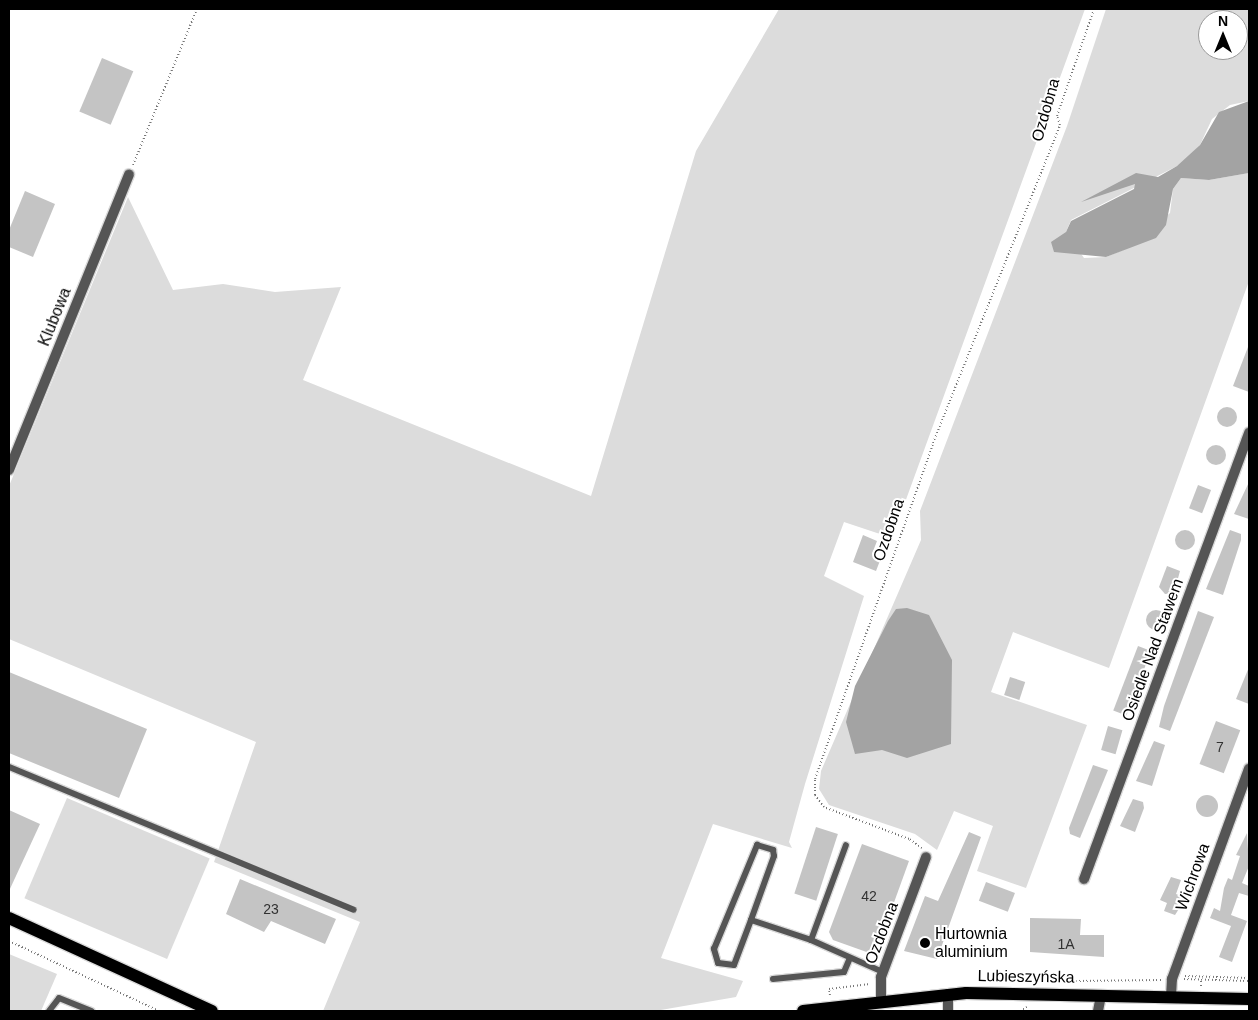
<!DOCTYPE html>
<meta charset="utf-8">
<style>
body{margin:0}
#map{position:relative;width:1258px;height:1020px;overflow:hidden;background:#fff;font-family:Helvetica,sans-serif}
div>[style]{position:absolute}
.green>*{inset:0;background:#dcdcdc;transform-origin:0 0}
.water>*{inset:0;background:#a3a3a3}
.building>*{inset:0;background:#c4c4c4;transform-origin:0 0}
.round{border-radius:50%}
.path>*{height:2px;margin-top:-1px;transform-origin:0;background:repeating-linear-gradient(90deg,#777 0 1px,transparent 0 3.5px)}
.roads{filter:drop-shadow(1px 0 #dbdbdb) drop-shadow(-1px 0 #dbdbdb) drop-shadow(0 1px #dbdbdb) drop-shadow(0 -1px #dbdbdb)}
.lane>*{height:6px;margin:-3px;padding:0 3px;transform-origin:3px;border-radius:3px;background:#555}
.street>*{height:10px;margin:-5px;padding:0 5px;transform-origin:5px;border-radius:5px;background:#555}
.primary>*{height:12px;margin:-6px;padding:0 6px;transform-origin:6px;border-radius:6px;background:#000}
.dots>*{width:14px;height:14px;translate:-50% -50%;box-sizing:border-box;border:2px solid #fff;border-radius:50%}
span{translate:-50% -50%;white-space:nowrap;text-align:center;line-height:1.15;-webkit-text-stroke:4px #fff;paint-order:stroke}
.number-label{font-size:14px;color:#313131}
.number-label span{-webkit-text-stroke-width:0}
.street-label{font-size:16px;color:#000}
.poi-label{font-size:16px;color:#000}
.left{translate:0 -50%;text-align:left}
.frame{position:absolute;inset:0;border:10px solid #000;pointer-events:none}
.north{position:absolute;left:1198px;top:10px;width:50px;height:50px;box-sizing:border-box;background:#fff;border:1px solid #999;border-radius:50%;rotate:0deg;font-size:14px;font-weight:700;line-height:20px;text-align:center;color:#000}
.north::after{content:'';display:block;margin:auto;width:18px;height:22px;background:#000;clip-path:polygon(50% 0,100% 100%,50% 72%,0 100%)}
</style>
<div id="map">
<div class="green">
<i style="clip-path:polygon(779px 9px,1085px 9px,892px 538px,844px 522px,824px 576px,864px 596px,805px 784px,789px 842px,792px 848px,713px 824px,661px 958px,743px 981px,736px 997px,655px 1011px,323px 1011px,360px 922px,214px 862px,256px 742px,9px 639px,9px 486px,128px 197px,173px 290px,223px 284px,275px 292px,341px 287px,303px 380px,591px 496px,696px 151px)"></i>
<i style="clip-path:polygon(evenodd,1106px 9px,1249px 9px,1249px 101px,1230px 105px,1212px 119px,1200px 145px,1183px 163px,1071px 220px,1066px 232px,1084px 258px,1106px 257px,1128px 248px,1170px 213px,1173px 189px,1181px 178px,1209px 180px,1249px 173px,1249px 281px,1109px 668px,1013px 632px,991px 692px,1087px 725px,1026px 888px,977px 871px,993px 826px,954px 811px,937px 850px,915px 834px,829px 805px,819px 789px,821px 771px,921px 540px,920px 511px,1067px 126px,1106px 9px,1208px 20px,1238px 20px,1238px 50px,1208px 50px,1208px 20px)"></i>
<i style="left:67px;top:798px;width:155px;height:109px;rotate:23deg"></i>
<i style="clip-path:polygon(9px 954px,57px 974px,41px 1011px,9px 1011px)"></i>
</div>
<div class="water">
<i style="clip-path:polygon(1249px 101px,1249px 173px,1209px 180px,1181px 178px,1173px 189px,1166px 225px,1156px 238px,1106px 257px,1054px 252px,1051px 242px,1066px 232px,1071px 221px,1134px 189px,1135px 184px,1081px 202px,1136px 173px,1158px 177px,1177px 166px,1200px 145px,1219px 112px)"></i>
<i style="clip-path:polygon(907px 608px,929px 615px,952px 660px,951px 744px,907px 758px,882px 750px,855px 754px,846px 722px,855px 686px,888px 621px,896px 609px)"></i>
</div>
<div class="building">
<i style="left:102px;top:58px;width:34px;height:58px;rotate:23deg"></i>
<i style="clip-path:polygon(25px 191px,55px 204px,33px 257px,9px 247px,9px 230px)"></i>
<i style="clip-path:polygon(1248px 347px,1249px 347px,1249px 392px,1233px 386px)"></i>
<i class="round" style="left:1217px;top:407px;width:20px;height:20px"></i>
<i class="round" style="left:1206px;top:445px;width:20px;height:20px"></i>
<i style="clip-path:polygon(1249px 482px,1249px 519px,1234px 514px)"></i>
<i style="left:1198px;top:485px;width:14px;height:25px;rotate:21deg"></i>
<i class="round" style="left:1175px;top:530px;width:20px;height:20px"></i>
<i style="clip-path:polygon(1230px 530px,1241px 534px,1241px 540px,1223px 595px,1206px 589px)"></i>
<i style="clip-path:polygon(863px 535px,877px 541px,872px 554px,881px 558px,876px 571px,853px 562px)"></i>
<i style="clip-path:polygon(1167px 566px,1180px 571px,1174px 593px,1165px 594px,1159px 587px)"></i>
<i class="round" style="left:1146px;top:610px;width:20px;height:20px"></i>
<i style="clip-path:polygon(1198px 611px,1214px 617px,1170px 731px,1159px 727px,1164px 706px)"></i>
<i style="left:1138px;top:646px;width:14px;height:69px;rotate:21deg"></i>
<i style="clip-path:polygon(1249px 667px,1249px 704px,1236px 699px)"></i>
<i style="clip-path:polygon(9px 672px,147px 729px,119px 798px,9px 753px)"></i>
<i style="left:1010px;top:677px;width:16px;height:19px;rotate:18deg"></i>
<i style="left:1216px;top:721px;width:26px;height:46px;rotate:21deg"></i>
<i style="left:1108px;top:726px;width:15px;height:25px;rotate:16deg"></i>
<i style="clip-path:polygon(1154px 741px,1165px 745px,1152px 786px,1136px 781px)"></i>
<i style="clip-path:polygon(1093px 765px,1108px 770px,1080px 838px,1070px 834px,1069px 828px)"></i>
<i class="round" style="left:1196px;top:795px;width:22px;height:22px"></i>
<i style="clip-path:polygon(1133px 799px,1143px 802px,1144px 808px,1135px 832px,1120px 826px)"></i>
<i style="clip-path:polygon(9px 810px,40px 824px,9px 891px)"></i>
<i style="left:816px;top:827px;width:23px;height:70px;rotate:18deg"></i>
<i style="clip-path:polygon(969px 832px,981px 837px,937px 959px,904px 951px,925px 896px,938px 901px)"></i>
<i style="clip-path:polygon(1247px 833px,1249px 866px,1242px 883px,1249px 886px,1249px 896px,1239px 893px,1231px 915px,1247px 921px,1232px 962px,1219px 957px,1231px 926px,1210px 918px,1214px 908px,1220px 911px,1224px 888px,1228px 878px,1232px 880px,1240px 856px,1236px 855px)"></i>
<i style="clip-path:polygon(862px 844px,909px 861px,875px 955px,833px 940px,829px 932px)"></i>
<i style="clip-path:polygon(1171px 877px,1181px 880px,1176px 894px,1186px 898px,1175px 915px,1164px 911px,1167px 903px,1160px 900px)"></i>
<i style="clip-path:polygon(240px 879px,336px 919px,325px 944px,271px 921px,264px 932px,226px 914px)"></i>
<i style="left:986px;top:882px;width:31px;height:20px;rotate:21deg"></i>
<i style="clip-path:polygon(1030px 918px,1081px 919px,1080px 935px,1104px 935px,1104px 957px,1030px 952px)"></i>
</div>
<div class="path">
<i style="left:133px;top:165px;width:169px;rotate:-67.7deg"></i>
<i style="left:922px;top:848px;width:16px;rotate:-145deg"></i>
<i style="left:909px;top:839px;width:91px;rotate:-159.4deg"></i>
<i style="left:824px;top:807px;width:15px;rotate:-127deg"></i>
<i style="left:815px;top:795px;width:16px;rotate:-90deg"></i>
<i style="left:815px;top:779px;width:356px;rotate:-70.6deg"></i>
<i style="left:933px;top:443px;width:342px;rotate:-68.2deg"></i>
<i style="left:1060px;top:125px;width:9px;rotate:-108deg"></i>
<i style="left:1057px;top:116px;width:113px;rotate:-70.9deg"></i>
<i style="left:9px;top:941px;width:166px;rotate:25deg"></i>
<i style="left:1185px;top:976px;width:64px;rotate:1.8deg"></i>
<i style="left:1184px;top:979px;width:65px;rotate:1.8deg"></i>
<i style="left:1076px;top:981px;width:85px;rotate:-0.7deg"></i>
<i style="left:1201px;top:986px;width:7px;rotate:-90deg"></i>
<i style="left:830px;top:995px;width:6px;rotate:-99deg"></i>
<i style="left:829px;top:989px;width:41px;rotate:-7deg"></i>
<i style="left:1020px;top:1011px;width:8px;rotate:-30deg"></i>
</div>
<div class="roads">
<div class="lane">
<i style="left:9px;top:767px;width:373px;rotate:22.5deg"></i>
<i style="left:751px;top:920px;width:48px;rotate:110.7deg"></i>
<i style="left:734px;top:965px;width:16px;rotate:-173deg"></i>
<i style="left:718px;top:963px;width:15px;rotate:-106deg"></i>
<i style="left:714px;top:949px;width:113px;rotate:-67.5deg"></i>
<i style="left:757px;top:845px;width:17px;rotate:17deg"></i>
<i style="left:773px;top:850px;width:6px;rotate:81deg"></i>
<i style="left:774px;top:856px;width:68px;rotate:109.8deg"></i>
<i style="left:751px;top:920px;width:63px;rotate:18.4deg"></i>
<i style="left:811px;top:940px;width:79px;rotate:24deg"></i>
<i style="left:811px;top:940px;width:101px;rotate:-69.8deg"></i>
<i style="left:773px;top:979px;width:71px;rotate:-5.6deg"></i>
<i style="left:844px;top:972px;width:13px;rotate:-67deg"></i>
<i style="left:49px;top:1011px;width:16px;rotate:-52deg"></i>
<i style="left:59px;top:998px;width:35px;rotate:22deg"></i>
</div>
<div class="street">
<i style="left:9px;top:470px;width:319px;rotate:-67.9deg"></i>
<i style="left:1084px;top:879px;width:476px;rotate:-69.7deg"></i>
<i style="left:948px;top:994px;width:17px;rotate:90deg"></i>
<i style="left:1171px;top:997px;width:18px;rotate:-87deg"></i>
<i style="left:1172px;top:979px;width:224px;rotate:-69.9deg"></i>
<i style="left:881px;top:1001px;width:24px;rotate:-90deg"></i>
<i style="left:881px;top:977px;width:128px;rotate:-69.4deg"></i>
<i style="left:1098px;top:1011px;width:16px;rotate:-79deg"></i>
</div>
<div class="primary">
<i style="left:9px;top:918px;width:223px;rotate:24.6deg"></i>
<i style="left:803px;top:1011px;width:164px;rotate:-6.3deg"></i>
<i style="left:966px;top:993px;width:283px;rotate:1.2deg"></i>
</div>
</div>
<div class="dots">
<i style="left:925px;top:943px;background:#000"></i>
</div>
<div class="number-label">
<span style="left:1220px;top:747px">7</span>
<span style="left:869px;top:896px">42</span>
<span style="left:271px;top:909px">23</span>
<span style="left:1066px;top:944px">1A</span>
</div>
<div class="street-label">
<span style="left:1046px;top:110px;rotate:-74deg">Ozdobna</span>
<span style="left:55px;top:317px;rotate:-68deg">Klubowa</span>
<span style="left:889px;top:530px;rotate:-71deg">Ozdobna</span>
<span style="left:1153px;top:650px;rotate:-70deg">Osiedle Nad Stawem</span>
<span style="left:1193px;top:877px;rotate:-70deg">Wichrowa</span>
<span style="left:882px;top:933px;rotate:-69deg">Ozdobna</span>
<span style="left:1026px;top:977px;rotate:1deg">Lubieszyńska</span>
</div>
<div class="poi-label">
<span class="left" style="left:935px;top:943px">Hurtownia<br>aluminium</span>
</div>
<div class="frame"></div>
<div class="north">N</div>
</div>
